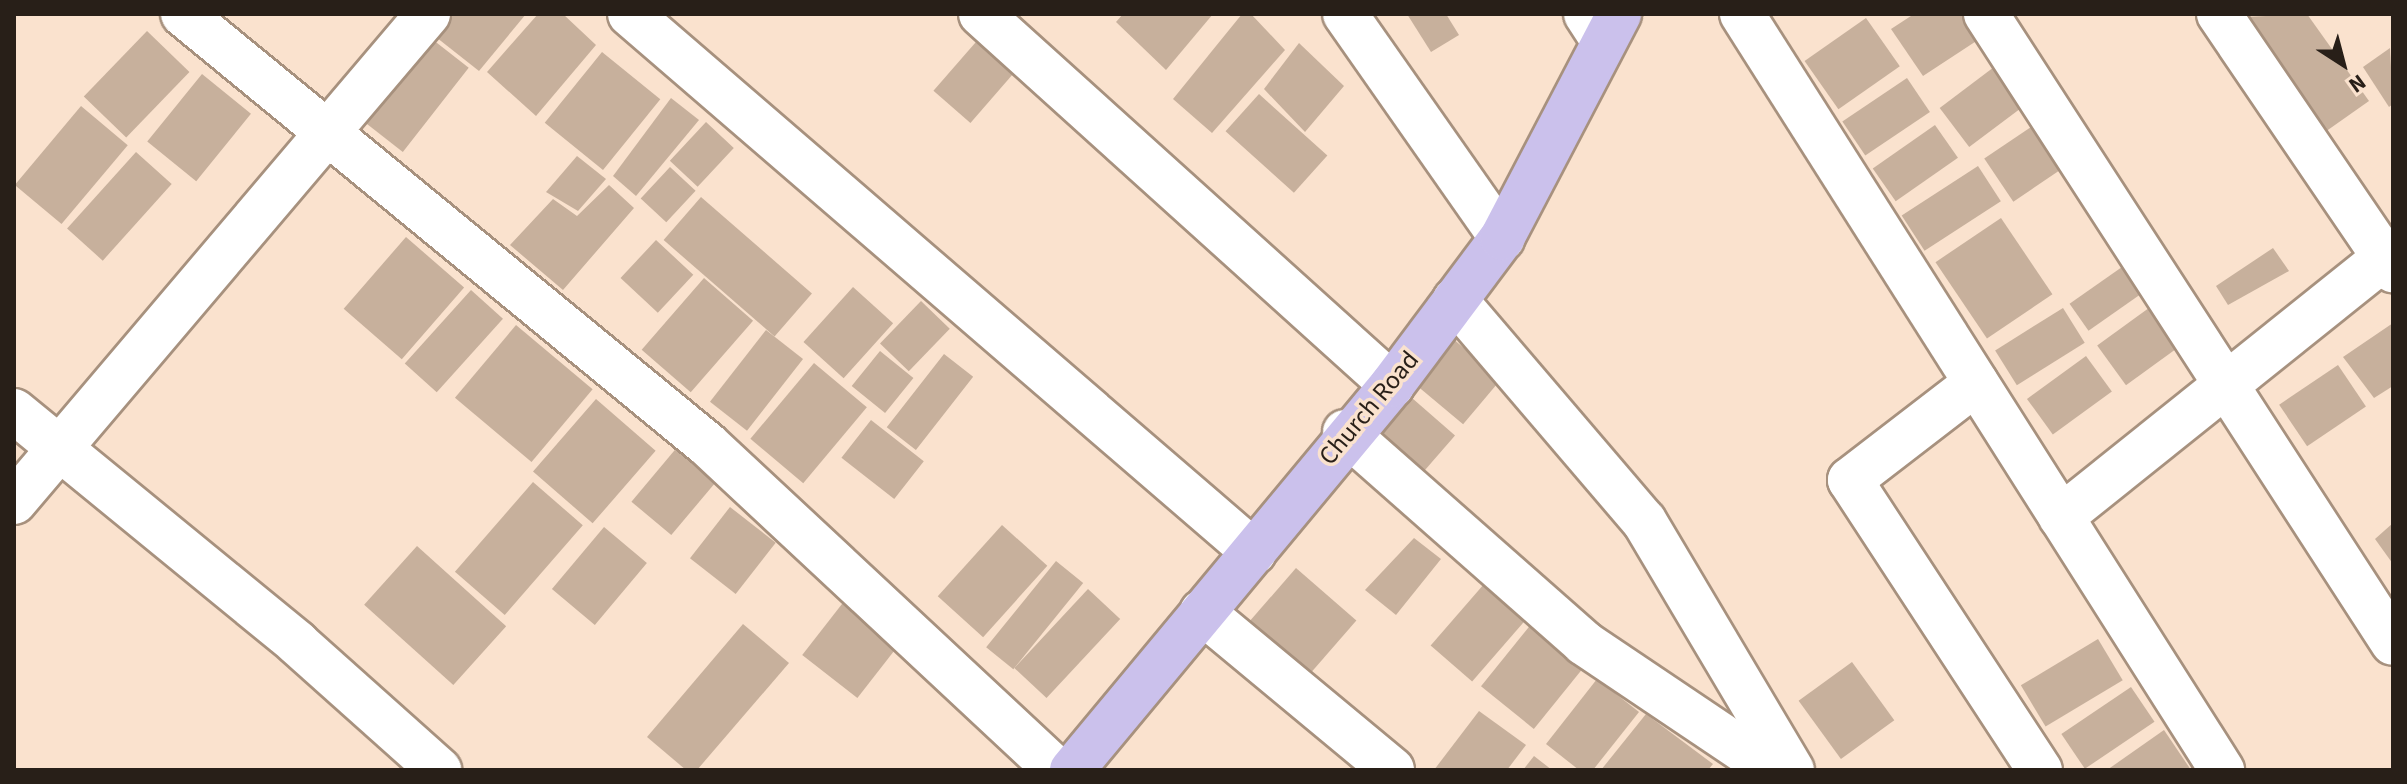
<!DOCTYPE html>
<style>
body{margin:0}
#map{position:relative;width:2407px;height:784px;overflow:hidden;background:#fae2ce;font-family:"Source Sans 3",sans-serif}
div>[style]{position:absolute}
.building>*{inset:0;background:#c7b09c;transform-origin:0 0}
.roads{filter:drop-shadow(2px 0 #a7917e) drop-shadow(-2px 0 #a7917e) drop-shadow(0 2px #a7917e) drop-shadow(0 -2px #a7917e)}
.minor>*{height:44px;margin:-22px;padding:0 22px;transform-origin:22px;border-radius:22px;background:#fff}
.major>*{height:44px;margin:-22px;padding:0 22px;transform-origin:22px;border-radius:22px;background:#cbc1ec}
span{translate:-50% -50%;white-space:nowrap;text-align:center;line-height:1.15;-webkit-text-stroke:7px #fae2ce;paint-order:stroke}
.street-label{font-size:26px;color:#281f18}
.frame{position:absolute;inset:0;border:16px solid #281f18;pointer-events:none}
.north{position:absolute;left:2303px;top:24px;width:80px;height:80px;-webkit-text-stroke:6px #fae2ce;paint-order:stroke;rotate:144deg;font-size:22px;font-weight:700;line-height:32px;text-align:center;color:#281f18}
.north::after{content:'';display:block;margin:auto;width:28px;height:36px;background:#281f18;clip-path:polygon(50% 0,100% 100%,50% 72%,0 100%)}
</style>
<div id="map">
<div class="building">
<i style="clip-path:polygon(440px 14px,526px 14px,479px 71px,427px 30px)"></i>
<i style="clip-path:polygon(538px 14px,563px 14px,596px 45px,536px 116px,487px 72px)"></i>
<i style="clip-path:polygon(1123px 14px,1213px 14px,1166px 70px,1116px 22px)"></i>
<i style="clip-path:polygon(1242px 14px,1251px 14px,1285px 50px,1212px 133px,1173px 99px)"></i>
<i style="clip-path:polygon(1407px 14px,1446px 14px,1459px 35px,1431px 52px)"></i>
<i style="clip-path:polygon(1914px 14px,1969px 14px,1984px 36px,1923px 76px,1891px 29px)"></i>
<i style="clip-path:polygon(2307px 14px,2369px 101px,2325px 132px,2244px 17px)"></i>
<i style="left:1866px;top:18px;width:59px;height:75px;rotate:55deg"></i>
<i style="left:147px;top:31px;width:59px;height:91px;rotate:44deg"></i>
<i style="left:423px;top:32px;width:58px;height:107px;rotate:38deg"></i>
<i style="left:982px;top:35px;width:49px;height:74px;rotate:41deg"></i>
<i style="clip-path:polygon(1299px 43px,1344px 86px,1305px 132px,1264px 89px)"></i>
<i style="clip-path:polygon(2390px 48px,2393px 104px,2389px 107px,2363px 67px)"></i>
<i style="left:602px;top:52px;width:75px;height:91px;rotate:39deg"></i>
<i style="left:1998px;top:64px;width:49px;height:73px;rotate:53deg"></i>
<i style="left:202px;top:74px;width:63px;height:87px;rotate:39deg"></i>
<i style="left:1907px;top:78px;width:41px;height:78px;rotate:56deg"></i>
<i style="left:1259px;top:94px;width:92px;height:50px;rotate:42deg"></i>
<i style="clip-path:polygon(671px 98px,699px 120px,636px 196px,613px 176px)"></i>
<i style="left:81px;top:106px;width:61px;height:103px;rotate:40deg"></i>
<i style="left:706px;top:122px;width:38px;height:53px;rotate:43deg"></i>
<i style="left:1935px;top:125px;width:40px;height:76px;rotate:55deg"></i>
<i style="left:2034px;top:125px;width:52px;height:60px;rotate:56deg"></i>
<i style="left:136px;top:152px;width:48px;height:103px;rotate:42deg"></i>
<i style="clip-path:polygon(577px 156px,606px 179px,578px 211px,546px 192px)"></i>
<i style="left:1978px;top:166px;width:42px;height:91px;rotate:57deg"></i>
<i style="left:670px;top:167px;width:35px;height:43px;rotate:43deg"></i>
<i style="clip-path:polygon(609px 185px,634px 208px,563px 290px,510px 245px,553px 199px,577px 216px)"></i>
<i style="left:701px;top:197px;width:147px;height:57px;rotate:41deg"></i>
<i style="left:2001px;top:218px;width:92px;height:79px;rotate:56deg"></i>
<i style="left:406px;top:237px;width:77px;height:95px;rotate:41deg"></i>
<i style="left:656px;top:240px;width:51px;height:52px;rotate:43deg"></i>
<i style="clip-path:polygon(2273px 248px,2289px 271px,2228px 305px,2216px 286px)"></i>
<i style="left:2122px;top:267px;width:33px;height:64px;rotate:55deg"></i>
<i style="left:704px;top:278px;width:65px;height:95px;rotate:41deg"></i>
<i style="left:853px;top:287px;width:54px;height:74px;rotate:42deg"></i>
<i style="left:471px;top:290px;width:43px;height:99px;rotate:42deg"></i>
<i style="left:921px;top:301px;width:40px;height:59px;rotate:44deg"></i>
<i style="left:2153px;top:305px;width:49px;height:69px;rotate:54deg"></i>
<i style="left:2063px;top:308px;width:41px;height:80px;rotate:58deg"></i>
<i style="clip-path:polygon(2393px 323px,2393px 386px,2374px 398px,2343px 357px)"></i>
<i style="left:516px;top:325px;width:100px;height:95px;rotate:40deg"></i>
<i style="left:766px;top:330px;width:47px;height:91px;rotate:38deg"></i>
<i style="left:1452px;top:338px;width:64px;height:59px;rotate:40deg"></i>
<i style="left:880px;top:351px;width:43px;height:45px;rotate:39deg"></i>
<i style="left:944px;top:354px;width:37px;height:93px;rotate:38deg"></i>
<i style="left:2086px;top:356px;width:44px;height:73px;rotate:54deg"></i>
<i style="left:814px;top:363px;width:69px;height:99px;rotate:40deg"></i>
<i style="left:2338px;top:365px;width:50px;height:71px;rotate:56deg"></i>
<i style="left:1412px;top:398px;width:57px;height:55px;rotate:41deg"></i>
<i style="left:596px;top:399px;width:79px;height:96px;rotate:41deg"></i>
<i style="left:871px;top:420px;width:67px;height:48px;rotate:38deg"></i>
<i style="left:679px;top:445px;width:52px;height:74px;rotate:40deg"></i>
<i style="left:533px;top:482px;width:66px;height:119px;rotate:41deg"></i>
<i style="left:730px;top:507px;width:58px;height:65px;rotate:38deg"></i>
<i style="clip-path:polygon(2393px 523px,2393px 564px,2375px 539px)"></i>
<i style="left:1002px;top:525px;width:61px;height:96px;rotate:42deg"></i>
<i style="left:604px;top:527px;width:56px;height:81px;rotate:40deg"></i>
<i style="clip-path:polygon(1414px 538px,1441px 559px,1396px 615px,1365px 590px)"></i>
<i style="left:417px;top:546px;width:120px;height:79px;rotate:42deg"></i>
<i style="left:1056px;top:561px;width:35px;height:111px;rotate:39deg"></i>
<i style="left:1296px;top:568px;width:80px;height:73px;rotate:41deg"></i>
<i style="left:1491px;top:576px;width:55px;height:92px;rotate:41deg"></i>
<i style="left:1088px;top:589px;width:44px;height:108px;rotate:43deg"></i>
<i style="left:849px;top:595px;width:70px;height:76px;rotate:38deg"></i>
<i style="left:1537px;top:617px;width:68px;height:89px;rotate:39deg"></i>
<i style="clip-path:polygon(743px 624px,789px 663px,697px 770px,686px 770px,647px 737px)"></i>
<i style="left:2098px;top:639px;width:48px;height:90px;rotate:59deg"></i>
<i style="left:1852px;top:662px;width:72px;height:66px;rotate:54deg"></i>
<i style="clip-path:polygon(1597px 679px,1639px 712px,1593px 770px,1579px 770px,1546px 744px)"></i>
<i style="left:2131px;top:687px;width:42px;height:84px;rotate:56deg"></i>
<i style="clip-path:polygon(1479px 711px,1526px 745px,1507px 770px,1434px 770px)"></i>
<i style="clip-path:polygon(1646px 714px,1713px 764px,1708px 770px,1601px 770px)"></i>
<i style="clip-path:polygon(2164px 730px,2191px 770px,2107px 770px)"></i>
<i style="clip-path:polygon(1534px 756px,1552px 770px,1523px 770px)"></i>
</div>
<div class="roads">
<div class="minor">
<i style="left:183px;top:14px;width:679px;rotate:39.38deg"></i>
<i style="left:708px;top:445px;width:476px;rotate:43deg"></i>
<i style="left:630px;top:14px;width:824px;rotate:40.77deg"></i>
<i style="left:981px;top:14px;width:554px;rotate:42.07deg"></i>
<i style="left:1345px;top:14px;width:274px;rotate:55deg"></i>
<i style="left:1586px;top:14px;width:30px;rotate:57deg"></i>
<i style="left:1742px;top:14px;width:896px;rotate:57.59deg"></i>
<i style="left:1986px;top:14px;width:749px;rotate:57.09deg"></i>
<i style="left:2219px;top:14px;width:310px;rotate:55.8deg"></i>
<i style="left:1455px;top:300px;width:291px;rotate:49.5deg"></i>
<i style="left:1644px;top:521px;width:290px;rotate:59.3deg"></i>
<i style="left:1976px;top:383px;width:159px;rotate:142.4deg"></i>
<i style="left:1850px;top:480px;width:347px;rotate:56.8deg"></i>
<i style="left:14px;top:411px;width:366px;rotate:39.3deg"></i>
<i style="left:297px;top:643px;width:191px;rotate:41.8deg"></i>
<i style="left:1345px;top:432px;width:319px;rotate:41.4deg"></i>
<i style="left:1584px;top:643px;width:228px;rotate:33.9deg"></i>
<i style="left:14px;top:502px;width:640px;rotate:-49.69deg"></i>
<i style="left:2061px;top:517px;width:425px;rotate:-38.7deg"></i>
<i style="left:1202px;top:612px;width:247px;rotate:39.7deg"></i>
</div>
<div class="major">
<i style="left:1072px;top:770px;width:501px;rotate:-50.27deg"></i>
<i style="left:1392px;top:385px;width:184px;rotate:-53.2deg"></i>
<i style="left:1502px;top:238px;width:253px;rotate:-62.4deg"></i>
</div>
</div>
<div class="street-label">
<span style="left:1369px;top:408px;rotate:-50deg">Church Road</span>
</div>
<div class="frame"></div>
<div class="north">N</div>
</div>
